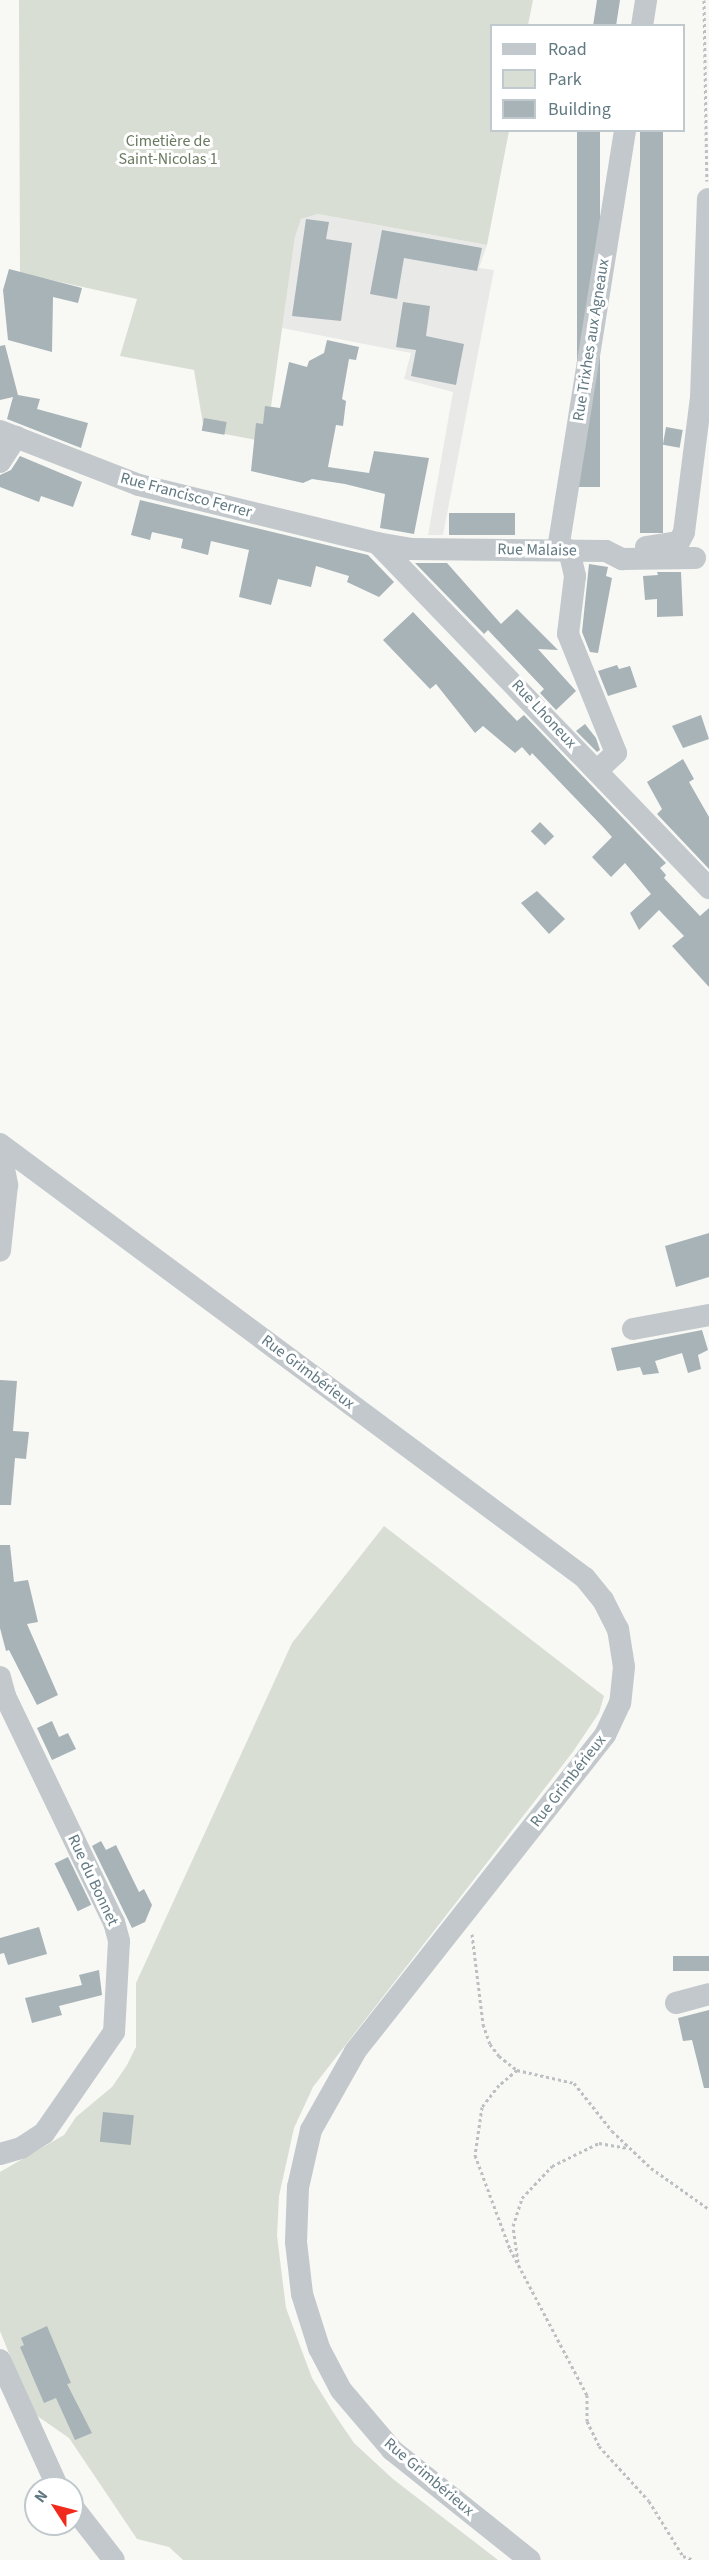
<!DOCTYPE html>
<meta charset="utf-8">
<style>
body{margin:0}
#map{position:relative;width:709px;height:2560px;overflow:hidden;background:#f8f8f5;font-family:"Source Sans 3",sans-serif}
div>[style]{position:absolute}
.built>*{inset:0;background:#e9e9e8}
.green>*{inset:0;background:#d9ded4}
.building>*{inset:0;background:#a7b3b7;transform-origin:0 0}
.path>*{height:3px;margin-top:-1.5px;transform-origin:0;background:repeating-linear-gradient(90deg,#bcc0c2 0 3px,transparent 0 6px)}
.minor>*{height:22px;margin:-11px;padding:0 11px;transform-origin:11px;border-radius:11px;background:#c2c8cb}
span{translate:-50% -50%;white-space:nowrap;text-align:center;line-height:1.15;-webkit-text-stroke:6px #fff;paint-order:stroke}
.park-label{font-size:16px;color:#697a60}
.street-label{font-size:16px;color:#617982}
.legend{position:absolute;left:490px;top:24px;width:195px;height:108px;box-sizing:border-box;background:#fff;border:2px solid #c0c9cd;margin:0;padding:8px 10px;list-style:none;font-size:18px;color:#617982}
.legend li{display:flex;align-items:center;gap:12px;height:30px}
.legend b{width:30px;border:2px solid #c0c9cd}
.north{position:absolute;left:24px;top:2476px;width:60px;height:60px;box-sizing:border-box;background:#fff;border:2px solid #c0c9cd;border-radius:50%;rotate:306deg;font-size:16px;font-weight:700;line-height:24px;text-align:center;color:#617982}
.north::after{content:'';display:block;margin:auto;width:21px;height:27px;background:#f02b1d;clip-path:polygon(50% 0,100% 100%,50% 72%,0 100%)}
</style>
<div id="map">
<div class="built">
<i style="clip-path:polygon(318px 214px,487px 245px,479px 268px,494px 270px,443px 535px,428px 535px,453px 392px,404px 379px,411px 353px,282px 328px,295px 237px,301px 219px)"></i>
</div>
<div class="green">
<i style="clip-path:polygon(19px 0,533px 0,528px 25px,492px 26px,492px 130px,509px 131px,487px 245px,318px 214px,301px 219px,295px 237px,266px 442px,204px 430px,194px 370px,120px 356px,137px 299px,20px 273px)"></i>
<i style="clip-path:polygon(384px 1526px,604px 1696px,599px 1713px,572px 1753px,313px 2087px,294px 2128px,279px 2196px,277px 2236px,286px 2308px,312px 2378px,333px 2412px,354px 2443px,393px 2479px,498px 2560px,183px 2560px,169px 2547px,137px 2539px,69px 2438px,33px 2413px,0 2331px,0 2172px,64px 2135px,76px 2117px,112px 2087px,127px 2065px,136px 2047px,136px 1983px,292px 1643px)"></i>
</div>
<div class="building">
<i style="clip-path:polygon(597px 0,620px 0,616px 26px,593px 26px)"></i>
<i style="left:577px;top:130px;width:23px;height:357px"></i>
<i style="left:640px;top:130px;width:23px;height:403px"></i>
<i style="clip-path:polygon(306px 219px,329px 222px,326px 239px,352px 243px,341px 321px,292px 316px)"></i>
<i style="clip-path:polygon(382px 230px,482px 248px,477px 271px,404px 258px,397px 299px,370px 294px)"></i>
<i style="clip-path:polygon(9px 269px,82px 288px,78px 303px,53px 297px,52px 352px,8px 340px,3px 290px)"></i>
<i style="clip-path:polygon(403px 302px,430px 306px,426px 336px,464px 344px,456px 385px,411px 376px,416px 350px,396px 347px)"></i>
<i style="clip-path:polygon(327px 340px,359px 347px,356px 360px,349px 359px,342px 399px,346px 401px,343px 426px,336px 425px,328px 467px,369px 473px,374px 451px,429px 458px,414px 534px,380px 528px,385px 494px,345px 484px,312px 479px,303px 483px,251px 471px,256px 423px,263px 424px,265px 406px,280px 408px,289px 362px,307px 367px,309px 361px,324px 353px)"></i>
<i style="clip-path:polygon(5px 345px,18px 395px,40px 399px,37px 409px,88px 423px,81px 448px,7px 419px,13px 397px,0 400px,0 346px)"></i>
<i style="left:204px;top:418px;width:23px;height:13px;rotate:10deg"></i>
<i style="left:666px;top:427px;width:17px;height:18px;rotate:10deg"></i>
<i style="clip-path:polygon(20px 456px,82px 482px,73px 507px,41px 496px,39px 502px,0 487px,0 475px,11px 470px)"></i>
<i style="clip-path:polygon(140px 500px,368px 555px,394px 582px,379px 597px,347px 582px,349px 576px,316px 566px,311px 587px,278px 579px,271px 605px,239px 597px,249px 550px,211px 541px,208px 555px,181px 548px,183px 539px,152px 532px,150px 540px,131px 535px)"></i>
<i style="left:449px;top:513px;width:66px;height:22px"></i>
<i style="clip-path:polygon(415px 563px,447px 563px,501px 624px,517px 609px,558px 650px,538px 649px,576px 691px,556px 710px,540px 693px,544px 689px,488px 630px,484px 634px)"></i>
<i style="clip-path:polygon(589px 564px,608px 567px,606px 576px,612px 578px,598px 653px,590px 652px,582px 632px)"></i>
<i style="clip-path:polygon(657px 572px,681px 572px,683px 616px,657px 617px,657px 599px,645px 600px,643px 576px,658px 575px)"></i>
<i style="clip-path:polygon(413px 612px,517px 721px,524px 715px,666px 863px,660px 868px,666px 875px,664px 878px,700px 916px,709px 908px,709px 987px,672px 946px,684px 936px,659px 910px,639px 930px,630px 913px,651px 894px,625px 863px,611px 877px,592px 857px,612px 837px,603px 827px,532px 753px,530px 756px,522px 747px,515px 753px,483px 726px,475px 733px,436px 684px,430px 689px,383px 640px)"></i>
<i style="clip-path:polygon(617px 665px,619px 669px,630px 666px,637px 687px,608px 696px,598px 671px)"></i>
<i style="clip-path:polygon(701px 715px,709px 739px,683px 748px,672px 726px)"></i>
<i style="clip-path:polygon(585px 724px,596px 738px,600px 750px,597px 752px,576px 731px)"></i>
<i style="clip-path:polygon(683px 759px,694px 779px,689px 782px,709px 817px,709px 869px,657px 814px,662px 809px,647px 782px)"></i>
<i style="left:540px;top:822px;width:20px;height:13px;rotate:45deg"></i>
<i style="clip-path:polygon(537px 891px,565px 919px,549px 934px,521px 903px)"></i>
<i style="clip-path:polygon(709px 1233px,709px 1277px,676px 1287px,665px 1246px)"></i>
<i style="clip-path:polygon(702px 1330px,708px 1350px,698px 1355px,701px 1369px,688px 1373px,682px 1353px,655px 1361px,659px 1373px,643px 1375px,640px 1367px,617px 1371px,611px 1348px)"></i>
<i style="clip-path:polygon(0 1380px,17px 1381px,13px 1431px,29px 1432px,26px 1459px,15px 1458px,11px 1505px,0 1505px)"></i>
<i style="clip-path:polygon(0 1545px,10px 1545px,14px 1582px,28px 1580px,38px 1622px,27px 1624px,58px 1695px,37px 1705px,9px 1650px,6px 1651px,0 1628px)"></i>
<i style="clip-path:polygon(52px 1721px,59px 1737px,68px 1733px,76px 1749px,52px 1760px,37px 1728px)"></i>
<i style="clip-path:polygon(101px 1841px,106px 1850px,116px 1845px,139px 1892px,144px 1889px,152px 1905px,145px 1922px,132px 1928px,92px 1846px)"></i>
<i style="left:68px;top:1857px;width:53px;height:15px;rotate:64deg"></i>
<i style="clip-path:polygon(39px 1927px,47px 1954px,8px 1965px,4px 1953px,0 1954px,0 1938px)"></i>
<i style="left:709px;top:1956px;width:15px;height:36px;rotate:90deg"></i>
<i style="clip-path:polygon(99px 1970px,102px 1995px,59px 2006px,62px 2015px,32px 2023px,25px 1998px,82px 1985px,79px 1975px)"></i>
<i style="clip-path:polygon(709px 2010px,709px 2088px,704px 2088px,692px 2040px,683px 2041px,678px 2018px)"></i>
<i style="left:103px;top:2112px;width:31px;height:30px;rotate:6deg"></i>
<i style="clip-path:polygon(47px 2326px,71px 2383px,67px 2384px,92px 2433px,75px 2440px,56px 2398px,44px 2403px,20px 2347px,24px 2345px,21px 2338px)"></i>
</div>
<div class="path">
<i style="left:704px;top:0;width:181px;rotate:89.1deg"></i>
<i style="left:472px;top:1934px;width:91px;rotate:83deg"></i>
<i style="left:483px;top:2024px;width:21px;rotate:71deg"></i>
<i style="left:490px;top:2044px;width:15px;rotate:53deg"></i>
<i style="left:499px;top:2056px;width:23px;rotate:38deg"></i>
<i style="left:517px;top:2070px;width:58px;rotate:12.8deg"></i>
<i style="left:574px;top:2083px;width:61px;rotate:51.6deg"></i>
<i style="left:612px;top:2131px;width:54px;rotate:43.5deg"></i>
<i style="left:651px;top:2168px;width:71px;rotate:35.3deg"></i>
<i style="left:517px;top:2070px;width:23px;rotate:140deg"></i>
<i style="left:499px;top:2085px;width:28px;rotate:128deg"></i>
<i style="left:482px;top:2107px;width:49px;rotate:98.3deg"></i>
<i style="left:475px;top:2155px;width:100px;rotate:69.6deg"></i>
<i style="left:510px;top:2249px;width:165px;rotate:62.2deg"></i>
<i style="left:587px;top:2395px;width:26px;rotate:90deg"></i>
<i style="left:587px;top:2421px;width:28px;rotate:64deg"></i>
<i style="left:599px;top:2446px;width:74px;rotate:47.7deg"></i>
<i style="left:649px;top:2501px;width:65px;rotate:58.3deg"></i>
<i style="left:683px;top:2556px;width:12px;rotate:20deg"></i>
<i style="left:518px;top:2262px;width:36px;rotate:-98deg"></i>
<i style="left:513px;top:2226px;width:29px;rotate:-72deg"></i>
<i style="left:522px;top:2198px;width:44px;rotate:-46.8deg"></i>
<i style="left:552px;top:2166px;width:52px;rotate:-26.1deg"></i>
<i style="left:599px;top:2143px;width:29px;rotate:10deg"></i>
</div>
<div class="minor">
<i style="left:642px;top:26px;width:26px;rotate:-81deg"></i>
<i style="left:0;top:431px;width:149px;rotate:21.2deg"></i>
<i style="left:139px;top:485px;width:245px;rotate:13.7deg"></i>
<i style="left:377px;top:543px;width:34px;rotate:10deg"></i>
<i style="left:410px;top:549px;width:196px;rotate:0.6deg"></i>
<i style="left:606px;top:551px;width:18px;rotate:27deg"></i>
<i style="left:622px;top:559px;width:73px;rotate:-0.8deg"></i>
<i style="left:0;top:462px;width:30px;rotate:-57deg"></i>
<i style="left:377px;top:543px;width:479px;rotate:46.1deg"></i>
<i style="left:646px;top:547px;width:33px;rotate:-9deg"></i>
<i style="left:679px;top:542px;width:11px;rotate:-63deg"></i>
<i style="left:684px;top:532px;width:135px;rotate:-82.8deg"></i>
<i style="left:701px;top:398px;width:199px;rotate:-88deg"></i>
<i style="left:558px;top:549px;width:424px;rotate:-80.9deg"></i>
<i style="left:569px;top:550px;width:27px;rotate:77deg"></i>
<i style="left:575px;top:576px;width:58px;rotate:96.9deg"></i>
<i style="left:568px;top:634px;width:128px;rotate:68deg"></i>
<i style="left:616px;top:753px;width:26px;rotate:137deg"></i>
<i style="left:0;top:1144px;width:728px;rotate:36.57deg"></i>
<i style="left:585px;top:1578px;width:28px;rotate:51deg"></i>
<i style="left:603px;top:1600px;width:33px;rotate:63deg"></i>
<i style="left:618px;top:1629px;width:38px;rotate:81deg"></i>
<i style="left:624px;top:1667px;width:36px;rotate:96deg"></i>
<i style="left:620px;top:1703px;width:35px;rotate:115deg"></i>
<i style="left:605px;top:1735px;width:404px;rotate:128.3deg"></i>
<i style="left:355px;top:2052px;width:90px;rotate:119.4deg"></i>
<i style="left:311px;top:2130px;width:58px;rotate:102.8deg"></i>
<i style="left:298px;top:2187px;width:55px;rotate:92.1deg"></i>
<i style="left:296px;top:2242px;width:52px;rotate:83.4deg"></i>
<i style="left:302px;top:2294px;width:57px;rotate:72.5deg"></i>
<i style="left:319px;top:2348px;width:47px;rotate:62.4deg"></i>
<i style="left:341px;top:2390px;width:79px;rotate:49.6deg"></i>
<i style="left:392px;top:2450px;width:176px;rotate:38.6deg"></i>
<i style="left:0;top:1148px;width:38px;rotate:79deg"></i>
<i style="left:7px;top:1185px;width:66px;rotate:96.1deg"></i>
<i style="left:633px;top:1329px;width:77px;rotate:-10.4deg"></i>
<i style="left:0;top:1677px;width:20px;rotate:75deg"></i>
<i style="left:5px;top:1696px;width:251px;rotate:64.3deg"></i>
<i style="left:114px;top:1922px;width:20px;rotate:75deg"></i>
<i style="left:119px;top:1941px;width:91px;rotate:93.1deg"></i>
<i style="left:114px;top:2032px;width:123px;rotate:124.7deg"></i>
<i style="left:44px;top:2133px;width:27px;rotate:147deg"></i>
<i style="left:21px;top:2148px;width:22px;rotate:164deg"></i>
<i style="left:676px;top:2003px;width:34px;rotate:-15deg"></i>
<i style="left:0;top:2360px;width:141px;rotate:65.6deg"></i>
<i style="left:72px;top:2506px;width:68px;rotate:52.1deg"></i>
</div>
<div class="park-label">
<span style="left:168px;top:150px">Cimetière de<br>Saint-Nicolas 1</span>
</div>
<div class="street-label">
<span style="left:591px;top:340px;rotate:-81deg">Rue Trixhes aux Agneaux</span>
<span style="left:186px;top:495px;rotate:15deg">Rue Francisco Ferrer</span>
<span style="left:537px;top:550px;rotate:1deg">Rue Malaise</span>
<span style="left:544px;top:714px;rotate:47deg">Rue Lhoneux</span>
<span style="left:308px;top:1372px;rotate:37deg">Rue Grimbérieux</span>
<span style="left:568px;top:1781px;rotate:-52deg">Rue Grimbérieux</span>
<span style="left:93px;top:1880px;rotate:65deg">Rue du Bonnet</span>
<span style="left:429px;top:2477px;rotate:40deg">Rue Grimbérieux</span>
</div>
<ul class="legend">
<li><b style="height:8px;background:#c2c8cb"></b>Road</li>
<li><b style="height:16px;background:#d9ded4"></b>Park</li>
<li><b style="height:16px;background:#a7b3b7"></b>Building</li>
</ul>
<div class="north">N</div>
</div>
